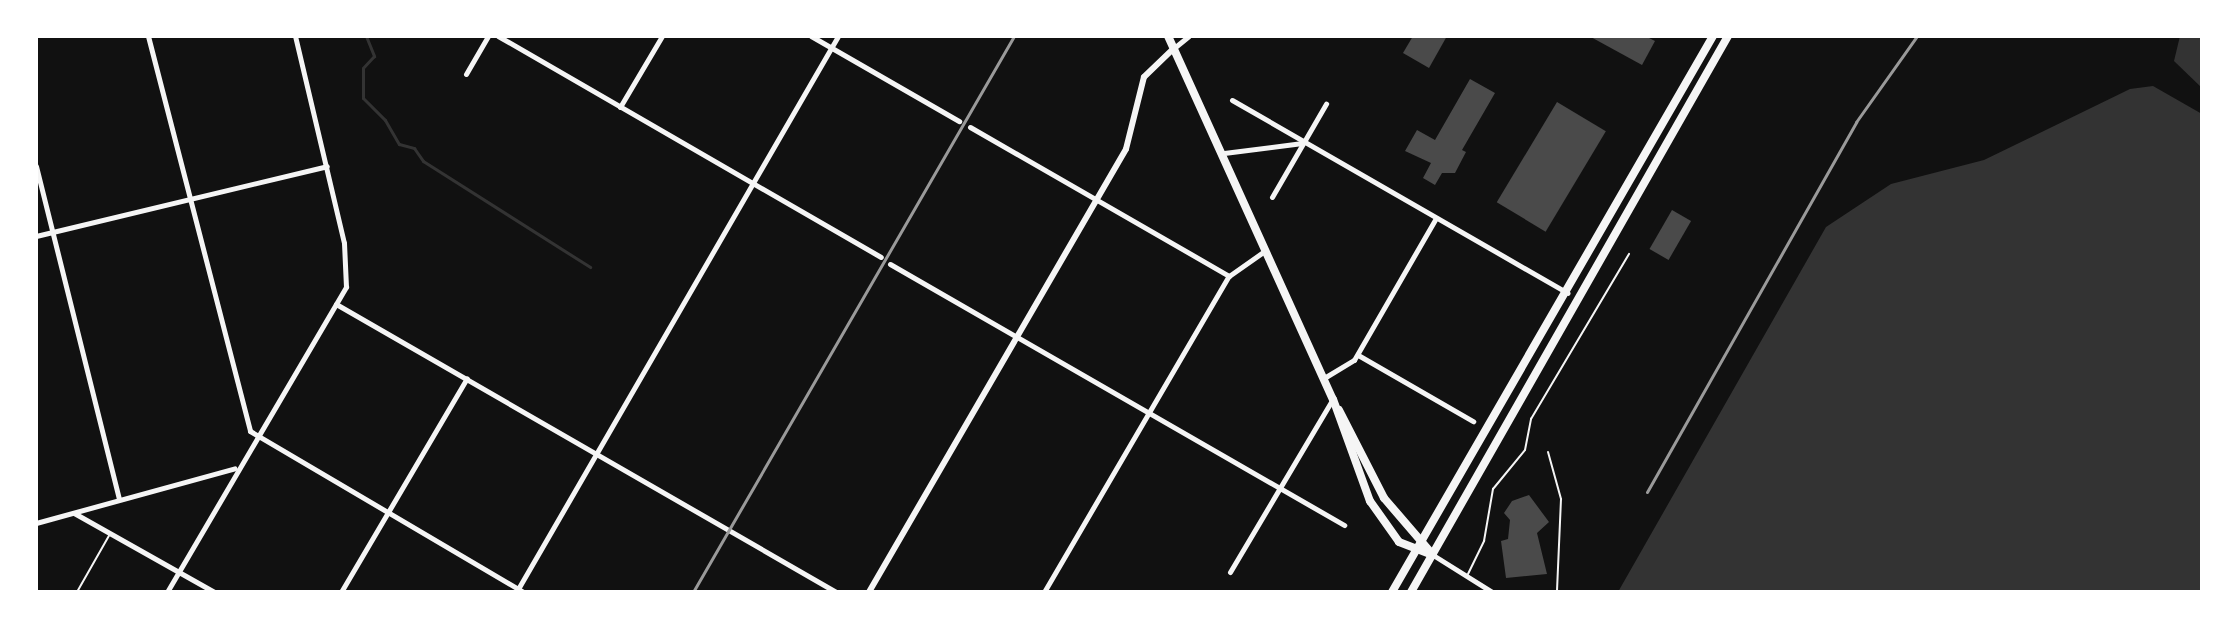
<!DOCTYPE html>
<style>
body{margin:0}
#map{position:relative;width:2238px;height:628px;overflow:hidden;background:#111;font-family:"Sofia Sans Condensed",sans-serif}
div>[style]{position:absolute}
.water>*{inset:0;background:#333}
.stream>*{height:3px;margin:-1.5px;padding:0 1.5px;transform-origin:1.5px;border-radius:1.5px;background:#333}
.building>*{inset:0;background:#4a4a4a;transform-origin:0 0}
.path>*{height:2px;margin:-1px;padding:0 1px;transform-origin:1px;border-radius:1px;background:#f5f5f5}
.service>*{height:2px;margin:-1px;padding:0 1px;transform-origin:1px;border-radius:1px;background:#f5f5f5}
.minor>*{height:5px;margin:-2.5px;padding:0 2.5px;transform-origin:2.5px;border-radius:2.5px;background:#f5f5f5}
.tertiary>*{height:6px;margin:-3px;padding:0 3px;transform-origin:3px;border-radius:3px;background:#f5f5f5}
.trunk>*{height:8px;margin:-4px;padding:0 4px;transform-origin:4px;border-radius:4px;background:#f5f5f5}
.rail>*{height:3px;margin:-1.5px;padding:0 1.5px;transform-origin:1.5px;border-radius:1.5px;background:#9a9a9a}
span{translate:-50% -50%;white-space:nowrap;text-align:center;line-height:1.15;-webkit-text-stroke:6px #fff;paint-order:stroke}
.frame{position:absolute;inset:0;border:38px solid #fff;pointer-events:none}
</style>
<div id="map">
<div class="water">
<i style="clip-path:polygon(2180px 36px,2202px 36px,2202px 88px,2174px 61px)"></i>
<i style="clip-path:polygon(2153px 86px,2202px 114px,2202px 592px,1618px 592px,1826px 227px,1891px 184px,1984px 160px,2130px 89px)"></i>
</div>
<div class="stream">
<i style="left:366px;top:36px;width:22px;rotate:68deg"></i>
<i style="left:374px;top:56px;width:16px;rotate:133deg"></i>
<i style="left:363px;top:68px;width:30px;rotate:90deg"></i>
<i style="left:363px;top:98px;width:31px;rotate:45deg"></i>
<i style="left:385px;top:120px;width:28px;rotate:60deg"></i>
<i style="left:399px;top:144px;width:16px;rotate:15deg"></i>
<i style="left:414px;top:148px;width:16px;rotate:55deg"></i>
<i style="left:423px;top:161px;width:198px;rotate:32.4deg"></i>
</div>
<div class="building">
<i style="clip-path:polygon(1413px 36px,1447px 36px,1429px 68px,1403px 53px)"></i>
<i style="clip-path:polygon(1589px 36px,1645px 36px,1655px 41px,1642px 65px)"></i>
<i style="clip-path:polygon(1470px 79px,1495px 93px,1462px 150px,1466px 152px,1455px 173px,1442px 173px,1435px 185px,1423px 178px,1431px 163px,1405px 151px,1417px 130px,1435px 140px)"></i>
<i style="left:1557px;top:102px;width:57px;height:117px;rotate:31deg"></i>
<i style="left:1672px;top:210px;width:22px;height:45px;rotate:30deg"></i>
<i style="clip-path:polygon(1529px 495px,1549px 522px,1537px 533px,1547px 574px,1506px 578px,1501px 541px,1508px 539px,1510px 520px,1504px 513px,1512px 501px)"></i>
</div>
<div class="path">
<i style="left:1548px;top:452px;width:49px;rotate:74.5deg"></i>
<i style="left:1561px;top:499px;width:93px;rotate:92.5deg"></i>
</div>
<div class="service">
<i style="left:1468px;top:574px;width:37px;rotate:-64deg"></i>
<i style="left:1484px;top:541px;width:53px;rotate:-80.2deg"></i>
<i style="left:1493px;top:489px;width:50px;rotate:-50.6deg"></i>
<i style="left:1525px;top:450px;width:32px;rotate:-79deg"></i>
<i style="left:1531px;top:419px;width:192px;rotate:-59.3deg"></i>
<i style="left:77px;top:592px;width:67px;rotate:-60.4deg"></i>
</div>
<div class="minor">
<i style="left:148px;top:36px;width:408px;rotate:75.5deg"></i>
<i style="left:250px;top:431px;width:317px;rotate:30.5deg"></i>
<i style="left:498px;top:36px;width:442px;rotate:30deg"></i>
<i style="left:811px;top:36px;width:171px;rotate:29.9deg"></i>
<i style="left:1174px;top:48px;width:19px;rotate:-39deg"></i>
<i style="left:466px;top:74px;width:44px;rotate:-59.9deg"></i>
<i style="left:1232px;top:100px;width:387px;rotate:29.9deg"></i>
<i style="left:620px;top:107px;width:82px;rotate:-59.4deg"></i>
<i style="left:970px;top:127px;width:299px;rotate:29.9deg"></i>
<i style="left:1224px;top:153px;width:79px;rotate:-7.3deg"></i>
<i style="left:36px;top:166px;width:343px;rotate:76deg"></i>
<i style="left:1272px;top:197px;width:108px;rotate:-59.9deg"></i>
<i style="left:36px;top:236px;width:299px;rotate:-13.5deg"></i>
<i style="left:890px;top:264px;width:524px;rotate:29.89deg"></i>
<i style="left:336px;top:304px;width:577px;rotate:29.94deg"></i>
<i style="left:1358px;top:355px;width:133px;rotate:29.9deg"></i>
<i style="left:1324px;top:378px;width:35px;rotate:-31deg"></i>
<i style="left:1354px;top:360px;width:164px;rotate:-60deg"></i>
<i style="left:74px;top:513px;width:161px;rotate:29.4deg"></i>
<i style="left:36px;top:523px;width:206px;rotate:-15.4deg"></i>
<i style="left:1433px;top:555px;width:70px;rotate:32.1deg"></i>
<i style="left:1230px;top:572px;width:200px;rotate:-59.3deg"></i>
<i style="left:518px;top:589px;width:639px;rotate:-59.94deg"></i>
<i style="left:167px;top:592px;width:354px;rotate:-59.6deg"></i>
<i style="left:346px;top:287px;width:44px;rotate:-92.6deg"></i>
<i style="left:344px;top:243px;width:213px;rotate:-103.3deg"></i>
<i style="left:341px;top:592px;width:248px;rotate:-59.5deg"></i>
<i style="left:1044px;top:592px;width:366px;rotate:-59.7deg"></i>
<i style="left:1229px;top:276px;width:45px;rotate:-35.1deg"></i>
</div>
<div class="tertiary">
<i style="left:869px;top:592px;width:512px;rotate:-59.88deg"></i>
<i style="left:1126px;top:149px;width:74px;rotate:-76deg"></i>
<i style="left:1144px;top:77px;width:42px;rotate:-44deg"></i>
</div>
<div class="trunk">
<i style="left:1168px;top:36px;width:399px;rotate:65.6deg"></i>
<i style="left:1333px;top:399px;width:109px;rotate:70.1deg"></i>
<i style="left:1370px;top:501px;width:50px;rotate:54.7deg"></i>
<i style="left:1399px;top:542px;width:36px;rotate:21deg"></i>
<i style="left:1339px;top:410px;width:99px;rotate:62.9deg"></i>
<i style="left:1384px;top:498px;width:75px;rotate:49.3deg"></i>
<i style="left:1392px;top:592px;width:642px;rotate:-60deg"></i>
<i style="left:1411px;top:592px;width:640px;rotate:-60.31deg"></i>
</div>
<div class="rail">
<i style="left:1647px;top:492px;width:425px;rotate:-60.5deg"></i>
<i style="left:1856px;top:122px;width:105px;rotate:-54.7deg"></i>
<i style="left:693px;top:592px;width:642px;rotate:-60deg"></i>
</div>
<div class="frame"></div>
</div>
